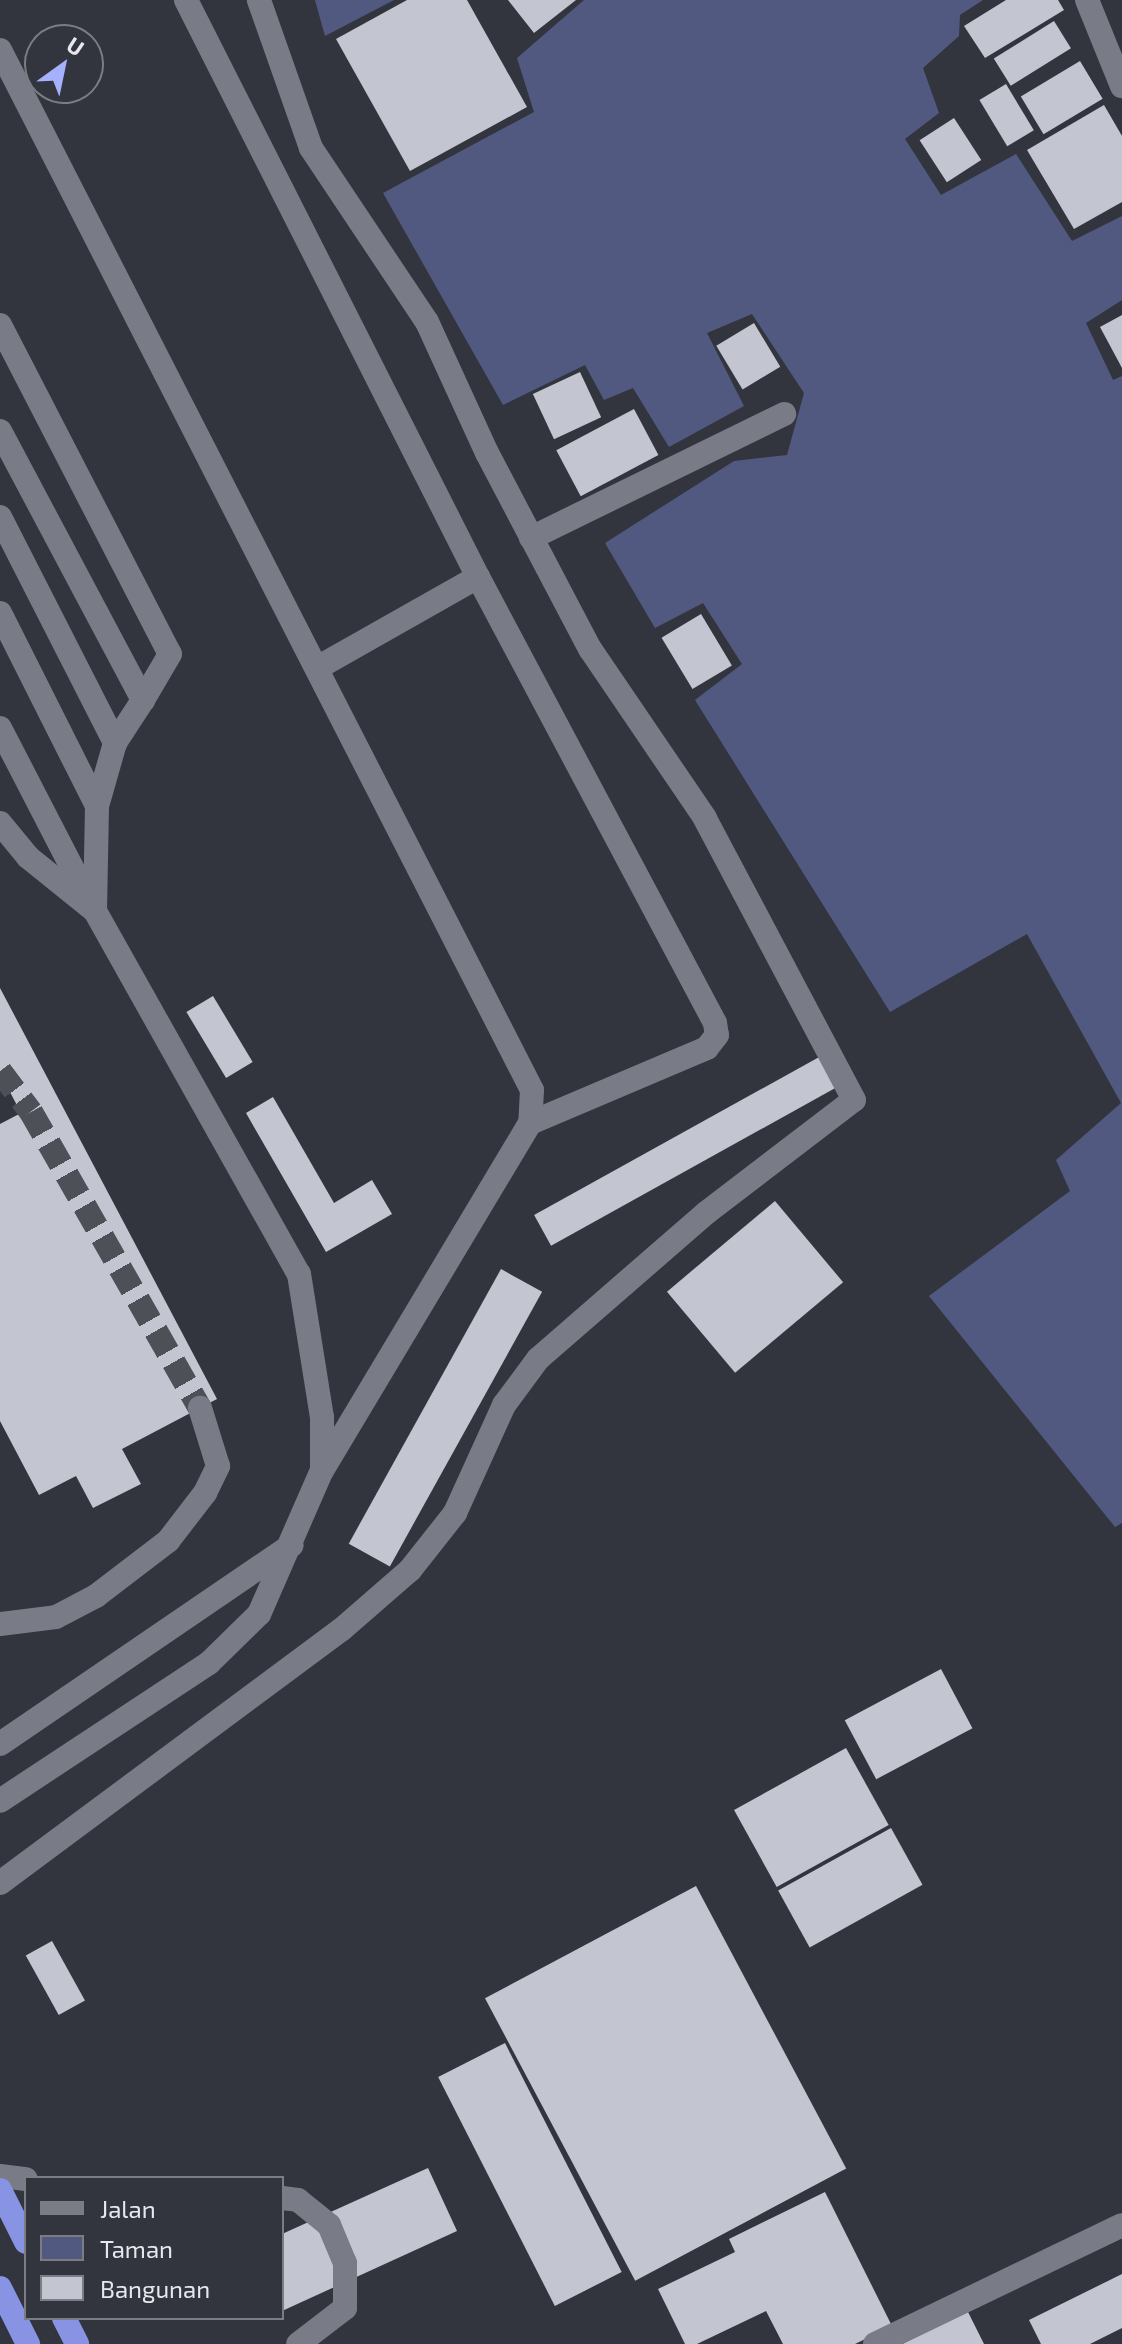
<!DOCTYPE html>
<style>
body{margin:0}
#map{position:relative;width:1122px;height:2344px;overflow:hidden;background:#33353e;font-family:"Exo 2",sans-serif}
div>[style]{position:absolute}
.green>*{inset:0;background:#525980}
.building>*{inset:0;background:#c3c6d1;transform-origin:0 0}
.minor-tunnel>*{height:24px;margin-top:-12px;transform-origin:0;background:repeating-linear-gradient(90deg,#4e5058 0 24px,transparent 0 36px)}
.minor>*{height:24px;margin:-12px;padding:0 12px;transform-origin:12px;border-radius:12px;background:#797b86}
.highway>*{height:24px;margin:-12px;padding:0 12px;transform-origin:12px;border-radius:12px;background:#8894e3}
span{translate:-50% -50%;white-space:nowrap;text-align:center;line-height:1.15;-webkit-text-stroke:8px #33353e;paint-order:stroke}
.legend{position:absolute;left:24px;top:2176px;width:260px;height:144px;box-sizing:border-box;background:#33353e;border:2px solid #7b7d84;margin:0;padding:10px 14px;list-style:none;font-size:24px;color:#e7e8ee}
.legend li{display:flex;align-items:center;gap:16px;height:40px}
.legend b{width:40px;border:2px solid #7b7d84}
.north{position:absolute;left:24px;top:24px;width:80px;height:80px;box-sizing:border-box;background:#33353e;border:2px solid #7b7d84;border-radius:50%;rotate:33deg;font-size:22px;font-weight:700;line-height:32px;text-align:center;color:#e7e8ee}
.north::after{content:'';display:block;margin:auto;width:28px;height:36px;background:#a5b1fc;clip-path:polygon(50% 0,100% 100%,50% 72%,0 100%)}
</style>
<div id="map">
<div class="green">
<i style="clip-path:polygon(315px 0,394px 0,325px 36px)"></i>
<i style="clip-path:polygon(584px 0,983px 0,960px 15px,959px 36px,923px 68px,939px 113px,905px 139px,941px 195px,1016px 154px,1072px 241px,1122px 216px,1122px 300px,1086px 323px,1113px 380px,1122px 376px,1122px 1523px,1115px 1527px,929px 1296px,1070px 1191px,1056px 1160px,1121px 1103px,1027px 934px,890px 1012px,695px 700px,742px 664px,703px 603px,655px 628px,605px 543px,734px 461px,787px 455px,804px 393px,752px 314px,707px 333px,744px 406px,669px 447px,633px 388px,604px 400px,585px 365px,503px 405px,383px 193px,534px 112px,517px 58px)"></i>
</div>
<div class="building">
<i style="clip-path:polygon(407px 0,467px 0,527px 107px,410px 171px,336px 39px)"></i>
<i style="clip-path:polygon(508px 0,576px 0,534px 33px)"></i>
<i style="clip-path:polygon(1006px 0,1058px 0,1064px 10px,985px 58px,964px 26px)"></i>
<i style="left:1054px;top:21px;width:32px;height:71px;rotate:58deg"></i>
<i style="left:1080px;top:61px;width:44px;height:69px;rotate:59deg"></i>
<i style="left:1006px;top:84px;width:54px;height:31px;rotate:59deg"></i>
<i style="clip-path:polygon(1104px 105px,1122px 136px,1122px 202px,1074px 229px,1027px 150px)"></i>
<i style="left:954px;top:118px;width:50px;height:41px;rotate:57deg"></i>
<i style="clip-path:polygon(1122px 315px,1122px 368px,1100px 327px)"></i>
<i style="left:754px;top:323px;width:51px;height:44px;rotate:59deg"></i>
<i style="left:580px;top:372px;width:50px;height:52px;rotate:65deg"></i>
<i style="left:634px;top:409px;width:52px;height:88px;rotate:62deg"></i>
<i style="left:701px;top:614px;width:60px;height:46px;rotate:59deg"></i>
<i style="clip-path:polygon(0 988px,217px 1399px,122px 1449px,141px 1484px,93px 1508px,76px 1476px,39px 1495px,0 1421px,0 1124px,21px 1113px,0 1073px)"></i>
<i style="left:213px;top:996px;width:77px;height:31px;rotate:59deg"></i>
<i style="left:821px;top:1056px;width:35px;height:328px;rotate:61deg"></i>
<i style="clip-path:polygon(273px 1097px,334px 1203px,372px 1180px,392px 1214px,326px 1252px,246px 1113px)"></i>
<i style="left:775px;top:1201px;width:106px;height:141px;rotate:50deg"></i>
<i style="left:501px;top:1269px;width:47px;height:314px;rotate:29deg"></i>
<i style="left:941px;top:1669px;width:67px;height:109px;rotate:62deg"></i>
<i style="left:846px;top:1748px;width:88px;height:128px;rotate:61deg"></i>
<i style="left:891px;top:1828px;width:65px;height:129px;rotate:61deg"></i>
<i style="left:696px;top:1886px;width:320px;height:239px;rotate:62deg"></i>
<i style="left:52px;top:1941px;width:68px;height:30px;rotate:61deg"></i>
<i style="left:505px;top:2043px;width:257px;height:75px;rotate:63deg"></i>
<i style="clip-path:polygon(428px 2168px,457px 2231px,282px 2311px,282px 2234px)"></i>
<i style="clip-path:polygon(825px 2192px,892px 2326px,855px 2344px,783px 2344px,766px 2311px,697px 2344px,685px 2344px,658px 2289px,735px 2252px,729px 2239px)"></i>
<i style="clip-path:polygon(1122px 2274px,1122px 2328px,1090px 2344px,1041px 2344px,1029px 2320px)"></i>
<i style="clip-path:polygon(968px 2312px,984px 2344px,902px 2344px)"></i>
</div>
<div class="minor-tunnel">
<i style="left:0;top:1071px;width:51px;rotate:52.9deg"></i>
<i style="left:31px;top:1112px;width:341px;rotate:60.3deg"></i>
</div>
<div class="minor">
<i style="left:186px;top:0;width:647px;rotate:63.16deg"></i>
<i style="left:478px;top:577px;width:505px;rotate:62.01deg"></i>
<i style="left:715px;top:1023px;width:12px;rotate:81deg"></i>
<i style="left:717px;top:1035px;width:16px;rotate:128deg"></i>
<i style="left:707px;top:1048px;width:192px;rotate:157deg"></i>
<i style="left:1087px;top:0;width:93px;rotate:67.9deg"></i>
<i style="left:0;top:50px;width:1168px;rotate:62.91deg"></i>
<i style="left:532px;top:1090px;width:33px;rotate:93deg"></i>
<i style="left:530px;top:1123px;width:405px;rotate:120.9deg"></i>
<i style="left:0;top:325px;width:370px;rotate:62.7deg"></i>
<i style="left:170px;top:654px;width:53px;rotate:120.4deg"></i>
<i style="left:0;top:431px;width:305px;rotate:62deg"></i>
<i style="left:143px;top:700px;width:51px;rotate:123.1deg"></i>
<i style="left:0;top:517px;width:254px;rotate:63deg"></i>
<i style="left:115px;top:743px;width:66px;rotate:105.9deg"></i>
<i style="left:531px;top:538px;width:282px;rotate:-26.1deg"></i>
<i style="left:0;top:613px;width:216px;rotate:63.3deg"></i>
<i style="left:97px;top:806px;width:105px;rotate:91.1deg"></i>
<i style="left:317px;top:668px;width:185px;rotate:-29.5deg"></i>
<i style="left:0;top:728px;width:196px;rotate:62.7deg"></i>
<i style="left:0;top:823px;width:44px;rotate:50.5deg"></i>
<i style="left:28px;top:857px;width:86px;rotate:38.9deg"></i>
<i style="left:95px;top:911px;width:416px;rotate:60.7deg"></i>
<i style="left:299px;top:1274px;width:145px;rotate:80.9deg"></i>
<i style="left:322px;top:1417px;width:53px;rotate:90deg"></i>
<i style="left:322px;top:1470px;width:157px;rotate:113.6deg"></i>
<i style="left:259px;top:1614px;width:70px;rotate:135.6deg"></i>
<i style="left:209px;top:1663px;width:250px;rotate:146.6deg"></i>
<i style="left:0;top:1624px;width:56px;rotate:-7.1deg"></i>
<i style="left:56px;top:1617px;width:45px;rotate:-27.7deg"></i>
<i style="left:96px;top:1596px;width:91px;rotate:-37.4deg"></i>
<i style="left:168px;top:1541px;width:61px;rotate:-52.4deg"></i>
<i style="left:205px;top:1493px;width:30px;rotate:-64deg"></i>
<i style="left:218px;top:1466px;width:61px;rotate:-107.2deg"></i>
<i style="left:0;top:1744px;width:353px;rotate:-34.3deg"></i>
<i style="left:0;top:1883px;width:425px;rotate:-36.6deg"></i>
<i style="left:341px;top:1630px;width:91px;rotate:-41deg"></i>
<i style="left:410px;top:1570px;width:73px;rotate:-51.7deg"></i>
<i style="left:455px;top:1513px;width:119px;rotate:-65.6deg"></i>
<i style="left:504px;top:1405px;width:57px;rotate:-53.5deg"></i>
<i style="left:538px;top:1359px;width:223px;rotate:-41deg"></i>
<i style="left:706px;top:1213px;width:186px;rotate:-37.4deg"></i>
<i style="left:854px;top:1100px;width:319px;rotate:-117.9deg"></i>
<i style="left:705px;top:818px;width:204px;rotate:-124.2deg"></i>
<i style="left:590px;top:649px;width:221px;rotate:-117.7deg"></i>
<i style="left:487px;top:453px;width:144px;rotate:-114.6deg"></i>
<i style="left:427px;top:322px;width:209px;rotate:-123.7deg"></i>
<i style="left:311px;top:148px;width:157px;rotate:-109.4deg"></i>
<i style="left:0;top:2176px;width:26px;rotate:7deg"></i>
<i style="left:282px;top:2198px;width:16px;rotate:7deg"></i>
<i style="left:298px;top:2200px;width:40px;rotate:39deg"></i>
<i style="left:329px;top:2225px;width:41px;rotate:67.2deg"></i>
<i style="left:345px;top:2263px;width:45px;rotate:90deg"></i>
<i style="left:345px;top:2308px;width:59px;rotate:142.5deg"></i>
<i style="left:875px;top:2344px;width:274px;rotate:-25.7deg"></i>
</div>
<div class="highway">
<i style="left:0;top:2190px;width:58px;rotate:63.4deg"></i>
<i style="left:0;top:2288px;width:63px;rotate:63.4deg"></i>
<i style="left:64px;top:2318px;width:29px;rotate:63deg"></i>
</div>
<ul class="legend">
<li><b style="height:10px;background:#797b86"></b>Jalan</li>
<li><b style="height:22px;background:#525980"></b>Taman</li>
<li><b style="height:22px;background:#c3c6d1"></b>Bangunan</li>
</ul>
<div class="north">U</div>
</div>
